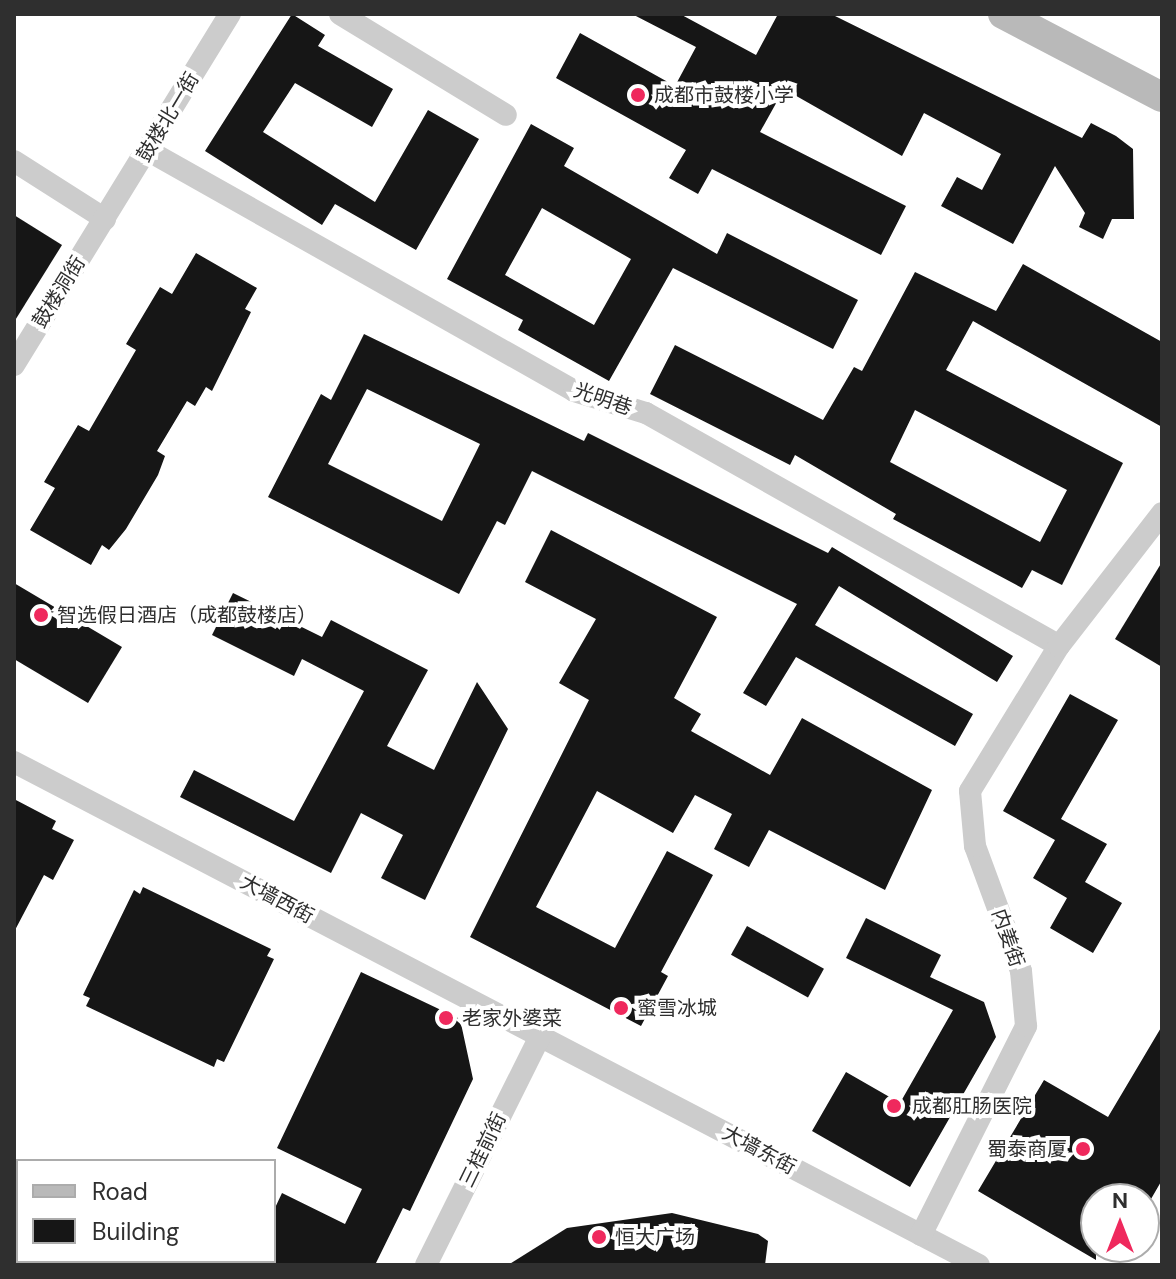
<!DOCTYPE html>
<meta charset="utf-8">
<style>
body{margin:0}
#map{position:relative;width:1176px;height:1279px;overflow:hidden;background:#fff;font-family:"DM Sans","Noto Sans SC",sans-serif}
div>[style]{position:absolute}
.building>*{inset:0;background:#161616;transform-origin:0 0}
.street>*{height:22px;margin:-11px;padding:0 11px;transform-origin:11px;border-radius:11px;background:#ccc}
.secondary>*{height:30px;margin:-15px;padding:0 15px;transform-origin:15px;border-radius:15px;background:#b9b9b9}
.dots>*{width:22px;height:22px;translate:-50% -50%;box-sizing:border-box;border:4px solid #fff;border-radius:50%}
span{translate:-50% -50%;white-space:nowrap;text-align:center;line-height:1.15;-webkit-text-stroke:8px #fff;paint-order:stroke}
.poi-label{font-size:20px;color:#2f2f2f}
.left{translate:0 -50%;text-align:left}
.right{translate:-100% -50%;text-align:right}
.street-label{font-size:20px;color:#2f2f2f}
.frame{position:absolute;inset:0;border:16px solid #2f2f2f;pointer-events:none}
.legend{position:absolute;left:16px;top:1159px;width:260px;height:104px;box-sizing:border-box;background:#fff;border:2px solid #acacac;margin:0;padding:10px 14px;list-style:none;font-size:24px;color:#2f2f2f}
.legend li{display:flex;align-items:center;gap:16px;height:40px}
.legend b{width:40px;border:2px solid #acacac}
.north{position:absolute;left:1080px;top:1183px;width:80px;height:80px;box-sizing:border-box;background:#fff;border:2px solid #acacac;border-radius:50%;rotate:0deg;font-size:22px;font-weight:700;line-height:32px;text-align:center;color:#2f2f2f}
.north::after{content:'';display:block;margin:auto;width:28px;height:36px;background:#ef295d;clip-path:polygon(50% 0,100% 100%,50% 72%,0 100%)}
</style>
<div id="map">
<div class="building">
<i style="clip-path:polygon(292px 14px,325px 35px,318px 46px,393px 89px,372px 127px,295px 83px,263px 132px,375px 202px,428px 110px,479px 139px,416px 250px,335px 204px,322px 225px,205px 151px)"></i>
<i style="clip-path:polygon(632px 14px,680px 14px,756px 55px,778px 14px,831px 14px,1082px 138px,1091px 123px,1116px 136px,1133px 149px,1134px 219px,1112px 219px,1103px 239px,1079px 227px,1085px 213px,1055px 166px,1013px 244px,941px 206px,957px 177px,982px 190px,1001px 154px,924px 113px,902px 156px,784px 89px,760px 132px,906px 206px,881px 255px,712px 169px,698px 194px,669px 178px,686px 150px,556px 78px,580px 33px,675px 86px,696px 47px)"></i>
<i style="clip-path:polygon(evenodd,531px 124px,574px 148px,564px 166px,717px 254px,727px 233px,858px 300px,833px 349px,673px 268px,609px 381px,518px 330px,523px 320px,447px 279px,531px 124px,542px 208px,631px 259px,594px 325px,505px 275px,542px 208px)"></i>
<i style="clip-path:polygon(14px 215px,62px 245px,14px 322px)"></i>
<i style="clip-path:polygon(196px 253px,257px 288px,245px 309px,251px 312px,212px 391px,206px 387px,195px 406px,187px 401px,157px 451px,165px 456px,158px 475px,126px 529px,109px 550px,102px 545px,91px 565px,30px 530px,55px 488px,44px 482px,78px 425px,89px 431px,136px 350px,126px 344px,160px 287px,172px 294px)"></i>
<i style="clip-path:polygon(evenodd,1023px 264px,1162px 342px,1162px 427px,973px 321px,946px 370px,1123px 463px,1062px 585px,1032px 570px,1022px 588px,893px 519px,896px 514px,795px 455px,790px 465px,650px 394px,675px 345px,823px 420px,854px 367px,862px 371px,915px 272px,996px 311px,1023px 264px,915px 410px,1067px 490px,1040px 542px,890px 462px,915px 410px)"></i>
<i style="clip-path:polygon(evenodd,364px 334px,584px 441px,588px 433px,828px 553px,832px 547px,1013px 656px,997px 682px,839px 586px,815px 625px,973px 714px,955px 746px,796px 657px,766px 706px,743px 693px,797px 604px,532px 471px,505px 525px,497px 521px,459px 594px,268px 497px,321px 394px,331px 400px,364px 334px,367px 389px,480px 444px,442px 521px,328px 464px,367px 389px)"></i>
<i style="clip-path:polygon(551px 530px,717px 617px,674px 698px,701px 714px,691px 731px,770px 775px,802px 718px,932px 790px,885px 890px,769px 830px,749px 867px,714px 849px,732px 814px,695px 795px,673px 833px,597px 791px,536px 907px,615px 948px,667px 851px,713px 875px,661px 972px,668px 976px,641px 1026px,470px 937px,589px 700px,559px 683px,596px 619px,525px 582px)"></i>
<i style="clip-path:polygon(1162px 562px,1162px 667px,1115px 639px)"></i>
<i style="clip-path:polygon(14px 583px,122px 647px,88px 703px,14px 659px)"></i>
<i style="clip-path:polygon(233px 593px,322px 637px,331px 620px,428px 670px,387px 746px,434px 770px,477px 682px,508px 729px,425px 900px,381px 878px,403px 835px,361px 813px,331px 873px,180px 797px,194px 770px,294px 821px,364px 691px,302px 659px,294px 676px,212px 635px)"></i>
<i style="clip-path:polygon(1070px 694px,1118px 720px,1061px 819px,1107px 844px,1085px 882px,1122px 903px,1093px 953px,1050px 928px,1067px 898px,1033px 878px,1055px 840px,1003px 811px)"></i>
<i style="clip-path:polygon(14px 799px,56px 821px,52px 829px,74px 840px,53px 880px,44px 875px,14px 932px)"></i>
<i style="clip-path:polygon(143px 887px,271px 949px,267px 956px,274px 959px,224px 1062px,217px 1059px,214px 1067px,86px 1006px,90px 998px,83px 995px,134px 890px,140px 894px)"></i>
<i style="clip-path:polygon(866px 918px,941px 955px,930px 977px,984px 1002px,996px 1037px,910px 1187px,812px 1131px,846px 1072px,900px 1103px,953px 1010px,846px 958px)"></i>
<i style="left:747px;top:926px;width:88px;height:33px;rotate:29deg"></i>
<i style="clip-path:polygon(361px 972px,460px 1019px,473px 1079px,410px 1211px,403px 1208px,375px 1265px,274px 1265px,274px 1210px,282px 1193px,345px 1224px,362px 1189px,277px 1148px)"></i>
<i style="clip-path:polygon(1162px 1026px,1162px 1180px,1151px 1199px,1096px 1199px,1096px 1260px,978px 1191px,1044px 1080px,1108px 1117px)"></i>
<i style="clip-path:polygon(672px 1213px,758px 1234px,768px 1241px,765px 1265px,508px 1265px,567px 1228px)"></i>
</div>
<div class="street">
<i style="left:340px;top:14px;width:194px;rotate:31.3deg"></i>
<i style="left:147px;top:150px;width:490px;rotate:29.4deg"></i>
<i style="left:574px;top:391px;width:75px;rotate:17deg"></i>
<i style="left:646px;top:413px;width:474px;rotate:29.4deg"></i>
<i style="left:14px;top:161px;width:108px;rotate:32.5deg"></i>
<i style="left:14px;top:365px;width:412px;rotate:-58.4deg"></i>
<i style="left:14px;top:762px;width:1088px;rotate:27.53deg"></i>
<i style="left:921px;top:1235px;width:234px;rotate:-63.3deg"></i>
<i style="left:1026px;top:1026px;width:55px;rotate:-95.2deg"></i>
<i style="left:1021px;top:971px;width:133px;rotate:-110.2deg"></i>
<i style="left:975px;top:846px;width:55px;rotate:-95.2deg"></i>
<i style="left:970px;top:791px;width:170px;rotate:-58.5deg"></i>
<i style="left:1059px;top:646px;width:168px;rotate:-52.2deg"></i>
<i style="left:426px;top:1265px;width:256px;rotate:-63.5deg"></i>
</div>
<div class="secondary">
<i style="left:1003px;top:14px;width:179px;rotate:27.6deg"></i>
</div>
<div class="dots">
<i style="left:638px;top:95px;background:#ef295d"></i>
<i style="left:41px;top:615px;background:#ef295d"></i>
<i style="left:621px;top:1008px;background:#ef295d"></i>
<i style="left:446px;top:1018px;background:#ef295d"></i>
<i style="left:894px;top:1106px;background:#ef295d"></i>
<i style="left:1083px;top:1149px;background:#ef295d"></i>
<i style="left:599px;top:1237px;background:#ef295d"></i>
</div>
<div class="poi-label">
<span class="left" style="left:654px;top:95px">成都市鼓楼小学</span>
<span class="left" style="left:57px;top:615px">智选假日酒店（成都鼓楼店）</span>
<span class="left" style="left:637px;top:1008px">蜜雪冰城</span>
<span class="left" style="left:462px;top:1018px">老家外婆菜</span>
<span class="left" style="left:912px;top:1106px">成都肛肠医院</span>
<span class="right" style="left:1067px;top:1149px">蜀泰商厦</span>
<span class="left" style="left:615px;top:1237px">恒大广场</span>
</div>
<div class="street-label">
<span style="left:168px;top:117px;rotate:-59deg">鼓楼北一街</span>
<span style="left:59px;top:292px;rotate:-58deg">鼓楼洞街</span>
<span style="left:603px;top:399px;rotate:19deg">光明巷</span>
<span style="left:277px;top:899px;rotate:28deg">大墙西街</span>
<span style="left:1008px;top:938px;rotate:71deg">内姜街</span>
<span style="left:483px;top:1150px;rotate:-64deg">三桂前街</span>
<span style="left:759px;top:1150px;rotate:28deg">大墙东街</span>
</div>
<div class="frame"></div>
<ul class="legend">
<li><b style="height:10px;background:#b9b9b9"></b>Road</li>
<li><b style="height:22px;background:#161616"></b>Building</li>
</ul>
<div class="north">N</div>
</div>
